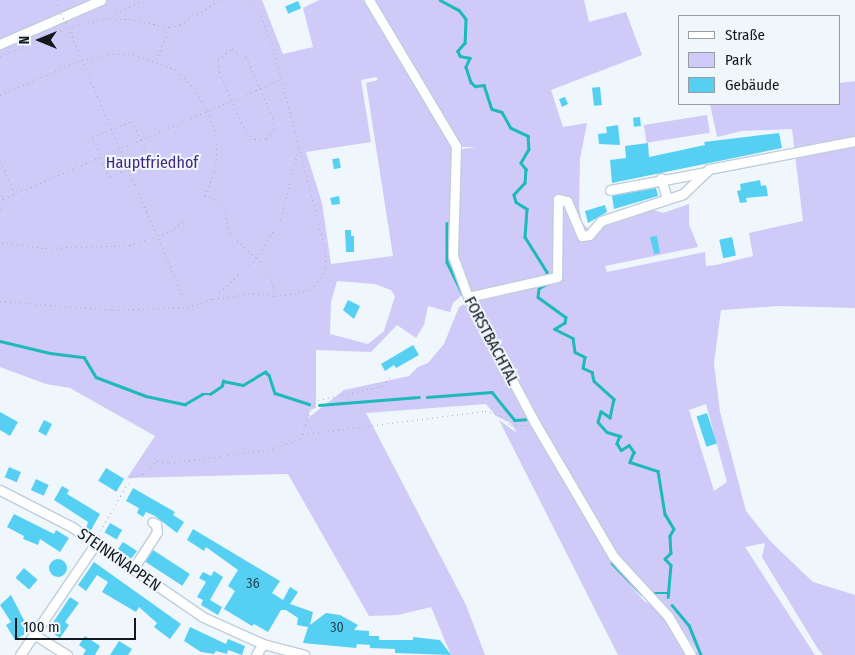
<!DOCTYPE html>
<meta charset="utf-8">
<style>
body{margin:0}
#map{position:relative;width:855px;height:655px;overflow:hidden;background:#eff6fc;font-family:"Fira Sans Condensed",sans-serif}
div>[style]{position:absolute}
.green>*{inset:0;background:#cfcaf7;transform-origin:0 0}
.stream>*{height:2.5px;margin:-1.25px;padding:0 1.25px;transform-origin:1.25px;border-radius:1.25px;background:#1db9bb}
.building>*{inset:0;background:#56d0f2;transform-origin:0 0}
.round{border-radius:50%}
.path>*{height:1px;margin-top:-0.5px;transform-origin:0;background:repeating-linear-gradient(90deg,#a9b0b6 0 1px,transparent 0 5px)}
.roads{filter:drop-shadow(1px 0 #bdcedc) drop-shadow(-1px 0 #bdcedc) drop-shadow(0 1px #bdcedc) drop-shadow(0 -1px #bdcedc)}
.minor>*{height:9px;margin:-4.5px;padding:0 4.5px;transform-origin:4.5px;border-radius:4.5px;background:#fff}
.path-bridge>*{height:1px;margin-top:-0.5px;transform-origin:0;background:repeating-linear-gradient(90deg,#a9b0b6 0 1px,transparent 0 5px)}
span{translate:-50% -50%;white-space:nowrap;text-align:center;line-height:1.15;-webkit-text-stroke:4px #eff6fc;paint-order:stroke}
.number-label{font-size:14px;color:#234652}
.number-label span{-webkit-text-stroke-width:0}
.park-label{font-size:16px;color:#422684}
.street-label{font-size:16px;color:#12181d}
.legend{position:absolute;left:678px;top:15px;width:162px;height:90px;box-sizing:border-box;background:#eff6fc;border:1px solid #979da3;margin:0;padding:6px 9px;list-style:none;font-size:15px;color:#12181d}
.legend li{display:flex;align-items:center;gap:10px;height:25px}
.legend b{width:25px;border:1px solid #979da3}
.north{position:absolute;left:15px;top:15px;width:50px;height:50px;-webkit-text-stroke:4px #eff6fc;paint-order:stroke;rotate:270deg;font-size:14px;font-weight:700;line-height:20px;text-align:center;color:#12181d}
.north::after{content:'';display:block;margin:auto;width:18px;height:22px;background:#12181d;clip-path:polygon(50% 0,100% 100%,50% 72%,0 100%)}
.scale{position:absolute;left:15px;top:618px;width:121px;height:22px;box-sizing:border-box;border:2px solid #12181d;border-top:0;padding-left:6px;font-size:15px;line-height:18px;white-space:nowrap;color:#12181d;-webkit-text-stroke:4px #eff6fc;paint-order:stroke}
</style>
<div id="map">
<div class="green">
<i style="clip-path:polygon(evenodd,0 0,262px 0,283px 54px,313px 47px,303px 8px,319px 0,363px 0,455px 150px,477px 147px,461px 147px,372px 0,584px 0,589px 22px,626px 12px,642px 55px,551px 90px,563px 127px,587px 123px,580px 159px,579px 207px,582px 223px,593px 233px,612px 220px,650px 209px,663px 213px,689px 204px,689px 224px,698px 247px,605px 266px,607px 272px,705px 252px,706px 266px,716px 265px,753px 256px,749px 233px,803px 221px,792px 129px,742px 131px,717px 137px,710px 104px,839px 104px,839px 83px,855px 81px,855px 308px,779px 306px,721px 310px,714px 363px,720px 412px,746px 511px,770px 541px,813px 582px,855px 595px,855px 655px,823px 655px,818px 649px,762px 557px,765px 543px,745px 547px,815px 655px,692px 655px,697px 651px,664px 604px,636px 577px,629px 583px,644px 601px,660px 610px,688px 655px,618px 655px,499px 420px,517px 433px,511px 423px,496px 416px,486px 404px,366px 413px,466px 605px,485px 655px,451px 655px,431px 607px,398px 615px,369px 616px,288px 474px,127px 478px,155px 436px,70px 388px,46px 384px,0 367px,0 0,376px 77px,378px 80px,366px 83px,393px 256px,331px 264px,322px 203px,306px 152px,371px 142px,361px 80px,376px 77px,0 0,460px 272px,468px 290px,479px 295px,476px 306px,466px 303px,459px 307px,444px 344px,428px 363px,418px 367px,409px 376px,344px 390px,308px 418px,310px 410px,316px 408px,316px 350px,371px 352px,397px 325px,416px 338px,424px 325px,428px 306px,450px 312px,453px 303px,463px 294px,455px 278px,460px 272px,0 0,337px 281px,375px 284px,391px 290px,395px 296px,384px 331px,368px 344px,330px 334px,331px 302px,337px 281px,0 0,706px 404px,727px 482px,714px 491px,689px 410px,706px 404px)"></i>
<i style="left:707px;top:115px;width:18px;height:64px;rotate:81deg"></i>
</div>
<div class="stream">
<i style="left:440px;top:0;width:21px;rotate:28deg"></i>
<i style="left:459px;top:10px;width:11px;rotate:52deg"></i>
<i style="left:466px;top:19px;width:24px;rotate:92deg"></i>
<i style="left:465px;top:43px;width:11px;rotate:131deg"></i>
<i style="left:458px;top:51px;width:5px;rotate:68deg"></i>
<i style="left:460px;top:56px;width:10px;rotate:11deg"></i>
<i style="left:470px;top:58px;width:10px;rotate:114deg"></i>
<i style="left:466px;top:67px;width:16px;rotate:72deg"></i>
<i style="left:471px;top:82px;width:6px;rotate:45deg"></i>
<i style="left:475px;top:86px;width:9px;rotate:-6deg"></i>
<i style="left:484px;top:85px;width:25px;rotate:72deg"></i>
<i style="left:492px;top:109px;width:10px;rotate:17deg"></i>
<i style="left:502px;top:112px;width:18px;rotate:61deg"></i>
<i style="left:511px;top:128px;width:19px;rotate:25deg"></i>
<i style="left:528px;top:136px;width:13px;rotate:86deg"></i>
<i style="left:529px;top:149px;width:16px;rotate:120deg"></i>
<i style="left:521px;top:163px;width:8px;rotate:50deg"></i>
<i style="left:526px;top:169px;width:14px;rotate:94deg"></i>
<i style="left:525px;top:183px;width:16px;rotate:133deg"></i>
<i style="left:514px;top:195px;width:7px;rotate:74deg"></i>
<i style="left:516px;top:202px;width:13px;rotate:32deg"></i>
<i style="left:527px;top:209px;width:28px;rotate:94deg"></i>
<i style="left:525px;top:237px;width:41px;rotate:57.8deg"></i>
<i style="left:547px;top:272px;width:12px;rotate:90deg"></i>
<i style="left:547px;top:284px;width:9px;rotate:148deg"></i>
<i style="left:539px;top:289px;width:8px;rotate:97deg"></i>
<i style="left:538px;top:297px;width:34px;rotate:36deg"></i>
<i style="left:566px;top:317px;width:6px;rotate:99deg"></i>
<i style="left:565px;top:323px;width:12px;rotate:149deg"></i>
<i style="left:555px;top:329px;width:20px;rotate:27deg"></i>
<i style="left:573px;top:338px;width:14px;rotate:82deg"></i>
<i style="left:575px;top:352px;width:11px;rotate:27deg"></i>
<i style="left:585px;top:357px;width:11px;rotate:100deg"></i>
<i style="left:583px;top:368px;width:10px;rotate:24deg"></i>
<i style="left:592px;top:372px;width:9px;rotate:77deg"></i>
<i style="left:594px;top:381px;width:27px;rotate:42deg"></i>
<i style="left:614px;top:399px;width:19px;rotate:102deg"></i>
<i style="left:610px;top:418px;width:11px;rotate:-146deg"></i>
<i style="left:601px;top:412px;width:10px;rotate:107deg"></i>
<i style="left:598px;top:422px;width:13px;rotate:48deg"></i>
<i style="left:607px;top:432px;width:14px;rotate:17deg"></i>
<i style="left:620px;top:436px;width:8px;rotate:113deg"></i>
<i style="left:617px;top:443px;width:8px;rotate:60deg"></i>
<i style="left:621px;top:450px;width:9px;rotate:-32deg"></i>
<i style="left:629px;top:445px;width:9px;rotate:54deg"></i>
<i style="left:634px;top:452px;width:11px;rotate:112deg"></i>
<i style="left:630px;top:462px;width:29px;rotate:18deg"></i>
<i style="left:658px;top:471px;width:44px;rotate:80.8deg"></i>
<i style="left:665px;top:514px;width:17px;rotate:59deg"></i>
<i style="left:674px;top:529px;width:8px;rotate:120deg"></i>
<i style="left:670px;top:536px;width:17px;rotate:87deg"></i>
<i style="left:671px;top:553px;width:8px;rotate:135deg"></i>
<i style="left:665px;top:559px;width:8px;rotate:45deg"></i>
<i style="left:671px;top:565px;width:32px;rotate:95deg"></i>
<i style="left:447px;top:223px;width:39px;rotate:90deg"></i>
<i style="left:447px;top:262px;width:37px;rotate:64deg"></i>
<i style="left:0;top:341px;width:51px;rotate:13.5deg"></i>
<i style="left:50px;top:353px;width:34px;rotate:7deg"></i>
<i style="left:84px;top:357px;width:23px;rotate:59deg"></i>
<i style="left:96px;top:377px;width:53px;rotate:20.8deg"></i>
<i style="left:146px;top:396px;width:40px;rotate:12deg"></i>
<i style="left:185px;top:404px;width:20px;rotate:-30deg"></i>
<i style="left:202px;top:394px;width:8px"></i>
<i style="left:210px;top:394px;width:14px;rotate:-34deg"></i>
<i style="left:222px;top:386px;width:5px;rotate:-79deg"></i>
<i style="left:223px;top:381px;width:20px;rotate:11deg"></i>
<i style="left:243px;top:385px;width:26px;rotate:-31deg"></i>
<i style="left:265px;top:372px;width:5px;rotate:37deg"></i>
<i style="left:269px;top:375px;width:19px;rotate:72deg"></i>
<i style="left:275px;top:393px;width:36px;rotate:18deg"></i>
<i style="left:427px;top:397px;width:65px;rotate:-4.4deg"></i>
<i style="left:492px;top:392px;width:36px;rotate:51deg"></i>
<i style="left:515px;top:420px;width:14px;rotate:-4deg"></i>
<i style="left:319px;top:405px;width:100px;rotate:-4.6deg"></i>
<i style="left:612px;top:563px;width:43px;rotate:45.9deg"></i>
<i style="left:652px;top:593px;width:17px"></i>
<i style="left:672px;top:605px;width:26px;rotate:50deg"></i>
<i style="left:689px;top:625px;width:32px;rotate:68deg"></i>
</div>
<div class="building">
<i style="left:298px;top:1px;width:8px;height:14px;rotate:67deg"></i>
<i style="left:600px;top:87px;width:18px;height:8px;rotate:84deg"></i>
<i style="clip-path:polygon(565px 97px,568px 104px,562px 107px,559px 99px)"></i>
<i style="left:640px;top:117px;width:9px;height:7px;rotate:84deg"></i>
<i style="clip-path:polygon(618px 125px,620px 145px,599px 144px,598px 134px,607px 133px,606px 127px)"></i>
<i style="clip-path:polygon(779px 133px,782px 148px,612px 183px,610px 160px,626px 158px,625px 146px,648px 143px,649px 157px,705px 145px,704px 142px)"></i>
<i style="left:339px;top:158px;width:10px;height:7px;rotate:79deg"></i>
<i style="clip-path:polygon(760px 180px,761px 186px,766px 185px,768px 196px,746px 198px,747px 202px,740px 203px,737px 191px,741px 190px,740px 184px)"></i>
<i style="clip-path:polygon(656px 188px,658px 196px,614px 209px,612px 196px)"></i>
<i style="clip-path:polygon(339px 196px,340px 204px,332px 205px,330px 198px)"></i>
<i style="clip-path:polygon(605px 205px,607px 212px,588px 223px,585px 211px)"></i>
<i style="clip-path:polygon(345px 230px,351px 230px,351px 236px,354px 236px,354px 252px,346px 252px)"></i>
<i style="clip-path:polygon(657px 236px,660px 253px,654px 254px,650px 237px)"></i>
<i style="left:732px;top:237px;width:19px;height:13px;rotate:78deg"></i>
<i style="clip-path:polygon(348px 300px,360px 306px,354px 319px,343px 310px)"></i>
<i style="clip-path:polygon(413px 345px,419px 355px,396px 368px,394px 365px,385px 371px,381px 364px)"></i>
<i style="clip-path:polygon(0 412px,18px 422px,10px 436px,0 430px)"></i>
<i style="left:707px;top:413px;width:32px;height:11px;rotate:72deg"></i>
<i style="left:44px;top:420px;width:9px;height:13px;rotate:27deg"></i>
<i style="left:9px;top:467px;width:13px;height:11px;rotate:23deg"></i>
<i style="left:106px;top:468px;width:21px;height:15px;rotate:31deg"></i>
<i style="left:36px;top:479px;width:14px;height:12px;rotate:25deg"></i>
<i style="clip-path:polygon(62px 486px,69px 490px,67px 494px,100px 514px,90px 532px,86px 529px,88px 522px,54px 500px)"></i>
<i style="clip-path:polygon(133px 488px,175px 512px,173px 515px,184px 522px,177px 533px,155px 516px,146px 512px,143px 517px,137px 513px,139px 508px,126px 501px)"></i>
<i style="clip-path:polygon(14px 514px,54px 534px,56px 530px,69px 538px,60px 552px,40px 539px,38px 545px,23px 539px,24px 536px,7px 527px)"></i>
<i style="left:110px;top:523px;width:14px;height:11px;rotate:30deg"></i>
<i style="clip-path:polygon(193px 529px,280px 581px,272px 593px,283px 600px,290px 587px,298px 592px,290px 604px,313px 612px,310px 625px,326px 613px,340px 615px,358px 625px,354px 630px,369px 631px,369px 636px,379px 636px,379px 640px,413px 640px,413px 637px,440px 640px,451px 655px,395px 653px,395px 649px,370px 648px,370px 645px,357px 644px,356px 648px,303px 643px,308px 627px,297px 625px,298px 618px,286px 610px,281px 610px,268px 632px,254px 624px,252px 626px,224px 609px,235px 591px,228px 586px,238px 570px,206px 547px,204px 551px,187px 540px)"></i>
<i style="clip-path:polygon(123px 542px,137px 551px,131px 559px,118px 549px)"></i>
<i style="left:153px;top:550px;width:44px;height:14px;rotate:33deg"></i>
<i class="round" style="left:49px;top:559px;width:18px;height:18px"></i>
<i style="clip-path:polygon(94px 562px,181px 624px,170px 639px,154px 627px,157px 623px,139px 607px,136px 612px,102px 592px,108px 582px,97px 575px,86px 591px,78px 585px)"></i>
<i style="left:24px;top:568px;width:18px;height:13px;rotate:41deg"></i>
<i style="clip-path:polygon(214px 571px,223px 577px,210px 600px,222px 607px,218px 615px,201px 605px,203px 600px,197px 597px,206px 582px,199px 578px,203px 572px,211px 576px)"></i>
<i style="clip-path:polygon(11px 595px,27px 626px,28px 632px,15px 640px,6px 625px,11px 622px,0 605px)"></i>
<i style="clip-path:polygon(70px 597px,79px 603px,65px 622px,69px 625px,60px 638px,48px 630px)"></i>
<i style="clip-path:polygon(190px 627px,226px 644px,228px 639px,245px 646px,242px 655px,228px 650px,227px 654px,216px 651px,214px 654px,201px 652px,184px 641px)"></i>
<i style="clip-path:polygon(85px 636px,100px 646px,95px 655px,83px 655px,86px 650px,79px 645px)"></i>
<i style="clip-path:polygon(119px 641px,132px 649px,128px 655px,110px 655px)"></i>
</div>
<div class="path">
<i style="left:55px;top:0;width:9px;rotate:63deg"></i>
<i style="left:107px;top:18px;width:39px;rotate:-27deg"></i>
<i style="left:68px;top:27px;width:303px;rotate:66.9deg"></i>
<i style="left:232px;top:49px;width:16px;rotate:30deg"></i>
<i style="left:246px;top:57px;width:67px;rotate:66.1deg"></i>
<i style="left:273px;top:118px;width:12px;rotate:85deg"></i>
<i style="left:274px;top:130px;width:12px;rotate:132deg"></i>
<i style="left:266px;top:139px;width:11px;rotate:180deg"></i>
<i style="left:255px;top:139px;width:11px;rotate:-142deg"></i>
<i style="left:246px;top:132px;width:67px;rotate:-113.9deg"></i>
<i style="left:219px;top:71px;width:12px;rotate:-95deg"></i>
<i style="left:218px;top:59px;width:17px;rotate:-36deg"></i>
<i style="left:0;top:56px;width:74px;rotate:-23.1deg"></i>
<i style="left:68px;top:27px;width:38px;rotate:-12deg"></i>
<i style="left:105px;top:19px;width:24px"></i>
<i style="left:129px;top:19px;width:41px;rotate:11.3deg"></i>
<i style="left:169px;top:27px;width:11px;rotate:-10deg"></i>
<i style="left:180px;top:25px;width:47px;rotate:-32deg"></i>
<i style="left:156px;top:60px;width:34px;rotate:-67deg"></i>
<i style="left:0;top:95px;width:89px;rotate:-23.1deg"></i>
<i style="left:82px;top:60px;width:27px;rotate:-13deg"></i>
<i style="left:108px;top:54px;width:25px"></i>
<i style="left:133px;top:54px;width:47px;rotate:20deg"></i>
<i style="left:177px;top:70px;width:25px;rotate:47deg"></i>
<i style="left:194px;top:88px;width:27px;rotate:59deg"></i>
<i style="left:208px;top:111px;width:29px;rotate:72deg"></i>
<i style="left:217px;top:139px;width:28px;rotate:92deg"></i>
<i style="left:216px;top:167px;width:30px;rotate:111deg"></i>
<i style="left:205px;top:195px;width:19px;rotate:125deg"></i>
<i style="left:194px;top:211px;width:28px;rotate:138deg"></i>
<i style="left:173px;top:230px;width:46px;rotate:160.8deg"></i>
<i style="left:130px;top:245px;width:18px;rotate:177deg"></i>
<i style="left:112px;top:246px;width:69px;rotate:178.3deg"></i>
<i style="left:43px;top:248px;width:43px;rotate:-172.1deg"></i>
<i style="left:132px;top:121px;width:43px;rotate:66.4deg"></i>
<i style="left:149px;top:160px;width:43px;rotate:157deg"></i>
<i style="left:109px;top:177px;width:43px;rotate:-113deg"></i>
<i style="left:92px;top:137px;width:43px;rotate:-21.8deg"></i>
<i style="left:0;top:161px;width:35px;rotate:66deg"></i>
<i style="left:0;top:191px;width:9px;rotate:69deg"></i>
<i style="left:3px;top:199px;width:14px;rotate:102deg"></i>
<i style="left:205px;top:195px;width:15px;rotate:23deg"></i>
<i style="left:219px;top:201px;width:9px;rotate:54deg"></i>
<i style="left:224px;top:208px;width:26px;rotate:77deg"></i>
<i style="left:230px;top:233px;width:54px;rotate:44.3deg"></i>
<i style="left:269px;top:271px;width:25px;rotate:76deg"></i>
<i style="left:3px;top:199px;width:304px;rotate:-23.3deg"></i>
<i style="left:213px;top:299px;width:40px;rotate:-8.5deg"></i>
<i style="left:253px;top:293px;width:22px;rotate:8deg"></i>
<i style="left:275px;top:296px;width:23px;rotate:-7deg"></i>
<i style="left:298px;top:293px;width:14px;rotate:-17deg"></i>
<i style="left:311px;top:289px;width:15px;rotate:-48deg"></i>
<i style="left:321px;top:278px;width:13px;rotate:-67deg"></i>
<i style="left:326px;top:266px;width:17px;rotate:-93deg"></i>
<i style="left:325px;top:249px;width:106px;rotate:-104.2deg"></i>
<i style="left:0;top:301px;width:113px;rotate:4.6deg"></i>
<i style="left:113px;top:310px;width:74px;rotate:-2.3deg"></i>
<i style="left:187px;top:307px;width:26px;rotate:-18deg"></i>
<i style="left:212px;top:299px;width:61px;rotate:-42.3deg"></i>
<i style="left:257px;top:258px;width:47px;rotate:-59deg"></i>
<i style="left:281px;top:218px;width:74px;rotate:-76deg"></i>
<i style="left:299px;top:146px;width:110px;rotate:-104.8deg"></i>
<i style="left:271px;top:40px;width:27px;rotate:-112deg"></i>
<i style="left:261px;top:15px;width:19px;rotate:-126deg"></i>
<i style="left:303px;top:434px;width:183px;rotate:-7.2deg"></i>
<i style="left:485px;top:411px;width:18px;rotate:16deg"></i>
<i style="left:502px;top:416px;width:13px;rotate:45deg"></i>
<i style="left:511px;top:425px;width:16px"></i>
<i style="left:98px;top:535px;width:68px;rotate:-60deg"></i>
<i style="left:132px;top:476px;width:11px;rotate:-10deg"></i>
<i style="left:143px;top:474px;width:19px;rotate:-43deg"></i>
<i style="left:157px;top:461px;width:12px;rotate:9deg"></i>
<i style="left:169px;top:463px;width:104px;rotate:-7.7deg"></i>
<i style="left:272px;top:449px;width:30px;rotate:-20deg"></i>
<i style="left:300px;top:439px;width:39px;rotate:-69deg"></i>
<i style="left:314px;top:403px;width:5px;rotate:-37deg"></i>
<i style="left:318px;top:400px;width:66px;rotate:-12.2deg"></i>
<i style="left:383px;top:386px;width:11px;rotate:-52deg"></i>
</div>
<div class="roads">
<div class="minor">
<i style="left:369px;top:0;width:170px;rotate:59.2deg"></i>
<i style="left:456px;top:146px;width:110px;rotate:91.6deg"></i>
<i style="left:453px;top:256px;width:44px;rotate:69.9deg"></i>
<i style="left:468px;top:297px;width:143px;rotate:62deg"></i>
<i style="left:535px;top:423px;width:154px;rotate:59.6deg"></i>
<i style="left:613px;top:556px;width:81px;rotate:47.5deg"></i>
<i style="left:668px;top:616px;width:45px;rotate:59.5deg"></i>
<i style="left:0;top:44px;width:110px;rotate:-23.5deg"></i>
<i style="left:661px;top:178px;width:22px;rotate:74deg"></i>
<i style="left:610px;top:190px;width:98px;rotate:-10.6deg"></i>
<i style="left:468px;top:297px;width:91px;rotate:-12.7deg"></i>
<i style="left:557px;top:277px;width:78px;rotate:-89.3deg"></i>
<i style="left:558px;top:199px;width:9px;rotate:13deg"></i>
<i style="left:567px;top:201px;width:38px;rotate:67deg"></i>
<i style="left:582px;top:236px;width:7px;rotate:-8deg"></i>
<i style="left:589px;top:235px;width:18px;rotate:-49deg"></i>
<i style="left:601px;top:221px;width:86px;rotate:-18.2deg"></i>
<i style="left:683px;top:194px;width:36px;rotate:-44deg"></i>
<i style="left:709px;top:169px;width:149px;rotate:-10.9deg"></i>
<i style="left:0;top:490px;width:81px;rotate:27.2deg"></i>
<i style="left:72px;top:527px;width:159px;rotate:34.5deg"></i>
<i style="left:203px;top:617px;width:66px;rotate:24.2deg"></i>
<i style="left:263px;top:644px;width:43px;rotate:14.7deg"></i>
<i style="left:133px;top:569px;width:44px;rotate:-57deg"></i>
<i style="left:157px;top:532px;width:8px;rotate:-97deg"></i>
<i style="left:156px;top:524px;width:4px;rotate:-153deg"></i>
<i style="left:35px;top:635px;width:38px;rotate:32deg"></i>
<i style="left:20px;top:655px;width:135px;rotate:-55.8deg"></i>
<i style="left:256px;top:655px;width:13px;rotate:-58deg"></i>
</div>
</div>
<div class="path-bridge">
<i style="left:59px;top:9px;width:20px;rotate:63deg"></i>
</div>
<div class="number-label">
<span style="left:253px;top:584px">36</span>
<span style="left:337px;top:628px">30</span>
</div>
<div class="park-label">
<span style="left:152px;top:163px">Hauptfriedhof</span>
</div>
<div class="street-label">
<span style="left:491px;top:341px;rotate:62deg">FORSTBACHTAL</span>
<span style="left:119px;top:560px;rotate:35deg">STEINKNAPPEN</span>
</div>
<ul class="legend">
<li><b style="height:6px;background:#fff"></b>Straße</li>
<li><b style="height:14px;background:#cfcaf7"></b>Park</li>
<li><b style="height:14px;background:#56d0f2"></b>Gebäude</li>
</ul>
<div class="north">N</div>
<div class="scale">100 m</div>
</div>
